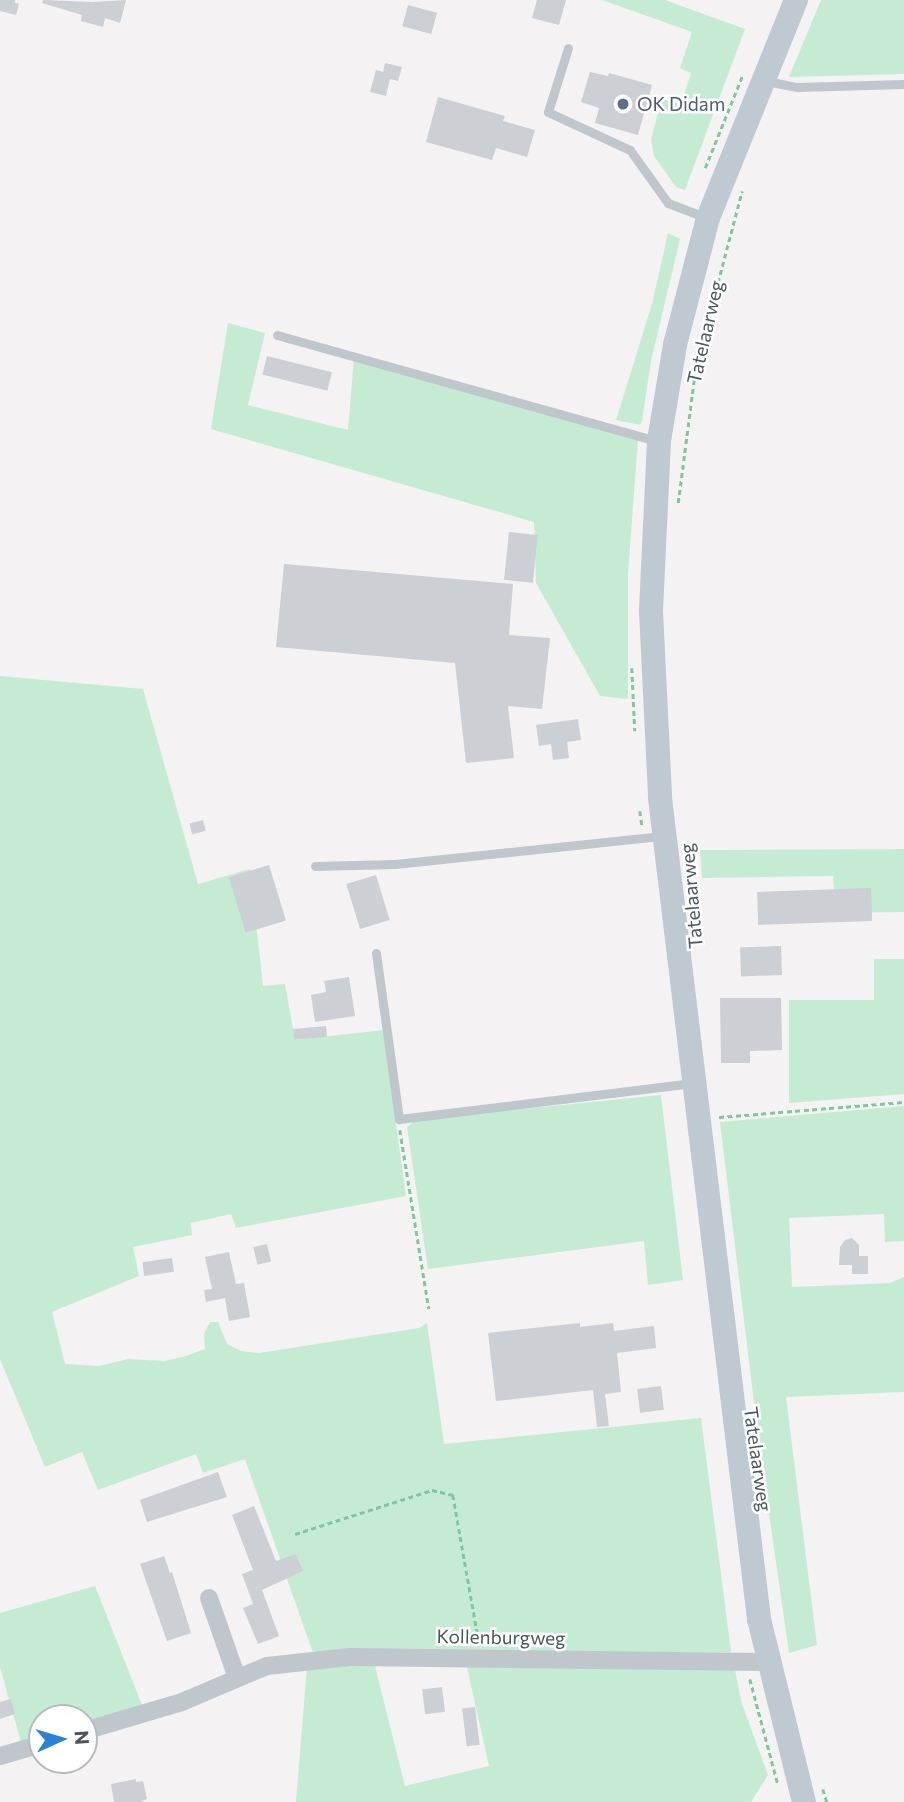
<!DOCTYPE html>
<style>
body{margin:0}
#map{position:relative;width:904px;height:1802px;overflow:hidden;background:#f4f2f2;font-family:Commissioner,sans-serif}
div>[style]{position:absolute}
.green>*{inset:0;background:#c5ecd2}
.building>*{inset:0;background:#cccfd3;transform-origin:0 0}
.path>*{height:2.5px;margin-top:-1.25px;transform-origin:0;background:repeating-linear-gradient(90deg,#80c79f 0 5px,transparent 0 8.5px)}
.lane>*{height:9px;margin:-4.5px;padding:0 4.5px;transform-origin:4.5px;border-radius:4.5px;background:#bfc7cd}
.street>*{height:18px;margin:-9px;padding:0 9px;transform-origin:9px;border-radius:9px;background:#bfc7cd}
.secondary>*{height:24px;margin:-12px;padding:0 12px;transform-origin:12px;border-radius:12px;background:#bfc9d1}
.dots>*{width:19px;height:19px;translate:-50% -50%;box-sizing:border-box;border:4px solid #fff;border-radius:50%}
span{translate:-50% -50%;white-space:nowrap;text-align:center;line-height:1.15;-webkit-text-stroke:5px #fff;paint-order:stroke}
.service-label{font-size:19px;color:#4e5e75}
.left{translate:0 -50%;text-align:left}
.street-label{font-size:19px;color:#4b565e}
.north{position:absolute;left:28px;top:1704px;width:70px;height:70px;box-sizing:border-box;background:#fff;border:2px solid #b7bbbf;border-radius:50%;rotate:86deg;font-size:19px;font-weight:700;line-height:28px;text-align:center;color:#4b565e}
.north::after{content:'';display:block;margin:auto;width:24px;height:32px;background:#2b81d5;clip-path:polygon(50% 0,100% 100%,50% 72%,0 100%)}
</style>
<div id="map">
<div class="green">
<i style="clip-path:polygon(602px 0,665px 0,745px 29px,685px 190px,676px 187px,654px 156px,651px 139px,662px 99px,681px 104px,691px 73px,680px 68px,692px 32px)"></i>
<i style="clip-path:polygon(821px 0,904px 0,904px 74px,789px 77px)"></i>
<i style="clip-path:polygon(668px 233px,680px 239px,651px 361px,642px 421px,640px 425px,616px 420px,652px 304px)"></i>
<i style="clip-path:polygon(228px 323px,265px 333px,248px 405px,348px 430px,354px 358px,638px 439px,628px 574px,628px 699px,600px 696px,536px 583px,534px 522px,211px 429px)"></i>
<i style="clip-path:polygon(0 676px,143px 689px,198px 884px,250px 869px,263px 986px,285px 984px,295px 1040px,383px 1030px,406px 1196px,236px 1228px,231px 1214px,191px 1223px,192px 1235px,133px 1247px,139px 1276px,52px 1312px,65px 1364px,99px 1366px,128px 1359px,165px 1361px,186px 1356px,205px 1349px,204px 1334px,210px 1322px,218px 1322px,227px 1344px,241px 1351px,259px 1353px,419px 1328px,427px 1323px,444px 1444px,701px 1418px,731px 1652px,313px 1653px,245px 1459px,203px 1473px,196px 1454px,98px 1490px,82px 1452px,45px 1467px,0 1359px)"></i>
<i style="clip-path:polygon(904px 849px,904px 912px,836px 913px,833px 876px,702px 878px,700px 850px)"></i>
<i style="clip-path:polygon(874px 959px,904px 959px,904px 1094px,789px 1103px,789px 1000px,874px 1000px)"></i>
<i style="clip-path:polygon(661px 1095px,683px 1280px,648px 1285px,644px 1241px,428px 1269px,407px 1127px,415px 1120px)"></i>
<i style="clip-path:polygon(904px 1106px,904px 1241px,885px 1242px,884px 1214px,789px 1218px,792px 1287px,890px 1283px,904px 1277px,904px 1392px,786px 1397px,817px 1645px,789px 1653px,759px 1444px,720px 1122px)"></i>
<i style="clip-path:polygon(95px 1586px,144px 1710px,84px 1728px,84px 1718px,42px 1718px,42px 1741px,22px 1746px,0 1667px,0 1613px)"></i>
<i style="clip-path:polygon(374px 1662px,405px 1786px,489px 1766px,466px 1663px,734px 1664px,741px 1701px,768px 1775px,751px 1802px,296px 1802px,307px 1666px)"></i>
</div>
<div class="building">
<i style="clip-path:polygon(0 0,15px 0,15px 3px,19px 4px,16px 15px,0 11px)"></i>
<i style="clip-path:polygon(43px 0,93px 2px,126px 0,120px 23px,105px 18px,103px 27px,81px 21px,82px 15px,42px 3px)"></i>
<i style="clip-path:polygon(537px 0,566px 0,559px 25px,532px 18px)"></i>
<i style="left:408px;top:5px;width:30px;height:22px;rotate:15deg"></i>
<i style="clip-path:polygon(385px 63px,402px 67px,398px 81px,390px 79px,386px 96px,370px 92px,376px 70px,383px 72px)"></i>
<i style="clip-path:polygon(590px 72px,608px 76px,609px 73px,652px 85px,638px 135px,595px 123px,599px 108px,581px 102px)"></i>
<i style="clip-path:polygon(438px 97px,505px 116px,503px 121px,535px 130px,527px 157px,496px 148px,492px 160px,426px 142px)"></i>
<i style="left:267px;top:356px;width:67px;height:19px;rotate:14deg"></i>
<i style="left:509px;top:532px;width:29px;height:48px;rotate:6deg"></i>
<i style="clip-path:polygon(284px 564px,513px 584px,509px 635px,550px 638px,542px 709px,508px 706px,514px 758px,466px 763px,455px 663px,276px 647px)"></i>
<i style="clip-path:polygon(578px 719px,581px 740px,567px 742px,569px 758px,553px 760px,551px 744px,539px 746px,536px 725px)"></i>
<i style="left:203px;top:820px;width:11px;height:14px;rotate:75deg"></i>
<i style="left:269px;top:865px;width:58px;height:42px;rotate:73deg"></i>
<i style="left:376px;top:875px;width:47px;height:31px;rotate:73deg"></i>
<i style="left:871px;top:888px;width:33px;height:114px;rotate:88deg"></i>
<i style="left:781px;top:946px;width:29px;height:41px;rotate:88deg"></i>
<i style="clip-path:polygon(349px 977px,355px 1016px,315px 1022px,311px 995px,326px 992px,324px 981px)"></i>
<i style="clip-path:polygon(720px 998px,781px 998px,782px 1050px,750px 1051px,750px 1063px,721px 1063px)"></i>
<i style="left:326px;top:1026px;width:11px;height:33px;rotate:85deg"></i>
<i style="clip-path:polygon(852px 1238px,859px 1245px,859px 1256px,868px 1256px,868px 1274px,852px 1274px,852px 1265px,839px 1265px,840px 1247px,845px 1240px)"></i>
<i style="left:267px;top:1244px;width:18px;height:14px;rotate:77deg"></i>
<i style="clip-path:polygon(229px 1252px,236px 1284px,244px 1283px,250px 1317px,229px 1321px,225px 1298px,206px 1302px,204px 1290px,212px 1289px,205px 1257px)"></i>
<i style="left:172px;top:1258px;width:14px;height:30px;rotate:82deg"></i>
<i style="clip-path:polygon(580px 1323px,580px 1327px,613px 1323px,614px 1331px,654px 1326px,656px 1348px,617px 1353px,621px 1392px,605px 1394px,609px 1426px,597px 1427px,593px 1390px,496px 1401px,488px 1333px)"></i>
<i style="left:661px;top:1386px;width:24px;height:24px;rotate:83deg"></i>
<i style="clip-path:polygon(218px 1472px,227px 1497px,147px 1522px,140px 1500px)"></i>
<i style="clip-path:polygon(254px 1506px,276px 1561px,296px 1554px,303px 1571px,262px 1590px,279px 1636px,258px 1644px,243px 1608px,253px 1604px,242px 1574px,253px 1570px,232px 1515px)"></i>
<i style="clip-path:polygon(164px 1556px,170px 1573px,172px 1572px,191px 1633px,167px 1641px,140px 1564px)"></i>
<i style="left:442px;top:1687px;width:25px;height:20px;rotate:83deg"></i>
<i style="clip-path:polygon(11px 1699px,15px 1714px,0 1719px,0 1702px)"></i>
<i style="left:475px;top:1707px;width:38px;height:13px;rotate:83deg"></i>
<i style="clip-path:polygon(136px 1779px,136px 1782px,143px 1781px,147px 1799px,140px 1802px,114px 1802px,111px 1784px)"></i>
</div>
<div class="path">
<i style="left:705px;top:168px;width:101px;rotate:-68deg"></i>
<i style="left:678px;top:503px;width:139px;rotate:-82.6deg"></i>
<i style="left:696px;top:365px;width:180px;rotate:-75.2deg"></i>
<i style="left:632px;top:668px;width:63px;rotate:87.3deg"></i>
<i style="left:640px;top:811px;width:14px;rotate:82deg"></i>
<i style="left:719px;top:1117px;width:186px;rotate:-4.6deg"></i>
<i style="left:400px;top:1130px;width:181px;rotate:80.8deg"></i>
<i style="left:295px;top:1534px;width:144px;rotate:-17.8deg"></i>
<i style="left:432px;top:1490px;width:22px;rotate:13deg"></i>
<i style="left:453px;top:1495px;width:149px;rotate:80deg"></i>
<i style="left:750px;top:1679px;width:109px;rotate:75.1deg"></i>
<i style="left:823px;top:1789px;width:14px;rotate:73deg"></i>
</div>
<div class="lane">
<i style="left:568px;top:48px;width:67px;rotate:107.4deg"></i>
<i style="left:548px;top:112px;width:90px;rotate:24.9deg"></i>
<i style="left:630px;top:150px;width:65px;rotate:54.4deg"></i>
<i style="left:668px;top:203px;width:42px;rotate:21deg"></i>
<i style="left:766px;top:81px;width:33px;rotate:11deg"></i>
<i style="left:798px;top:87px;width:106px;rotate:-1.6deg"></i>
<i style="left:277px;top:335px;width:394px;rotate:15.6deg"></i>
<i style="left:315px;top:866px;width:80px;rotate:-1.4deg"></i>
<i style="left:395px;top:864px;width:269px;rotate:-6deg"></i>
<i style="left:376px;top:953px;width:168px;rotate:82.1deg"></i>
<i style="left:399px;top:1119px;width:296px;rotate:-7deg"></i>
</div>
<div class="street">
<i style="left:209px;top:1598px;width:85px;rotate:70.7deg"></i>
<i style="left:84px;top:1731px;width:102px;rotate:-16.5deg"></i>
<i style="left:182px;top:1702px;width:92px;rotate:-23deg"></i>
<i style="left:267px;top:1666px;width:83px;rotate:-6.2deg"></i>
<i style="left:350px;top:1657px;width:417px;rotate:0.7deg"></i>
<i style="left:0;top:1756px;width:44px;rotate:-15.9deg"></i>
</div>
<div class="secondary">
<i style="left:796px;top:0;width:235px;rotate:112deg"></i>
<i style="left:708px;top:218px;width:131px;rotate:104.6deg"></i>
<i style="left:675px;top:345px;width:97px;rotate:99.5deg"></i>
<i style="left:659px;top:441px;width:170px;rotate:92.7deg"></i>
<i style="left:651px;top:611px;width:187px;rotate:87.2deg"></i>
<i style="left:660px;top:798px;width:827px;rotate:83.12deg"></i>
<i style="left:759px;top:1619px;width:188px;rotate:76.2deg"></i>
</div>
<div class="dots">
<i style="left:623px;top:104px;background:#5c6f8a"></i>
</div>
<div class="service-label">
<span class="left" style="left:637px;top:104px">OK Didam</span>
</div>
<div class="street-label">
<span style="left:705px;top:332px;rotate:-77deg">Tatelaarweg</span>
<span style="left:691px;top:896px;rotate:-95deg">Tatelaarweg</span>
<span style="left:758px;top:1459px;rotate:82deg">Tatelaarweg</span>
<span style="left:501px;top:1637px;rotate:1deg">Kollenburgweg</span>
</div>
<div class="north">N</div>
</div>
